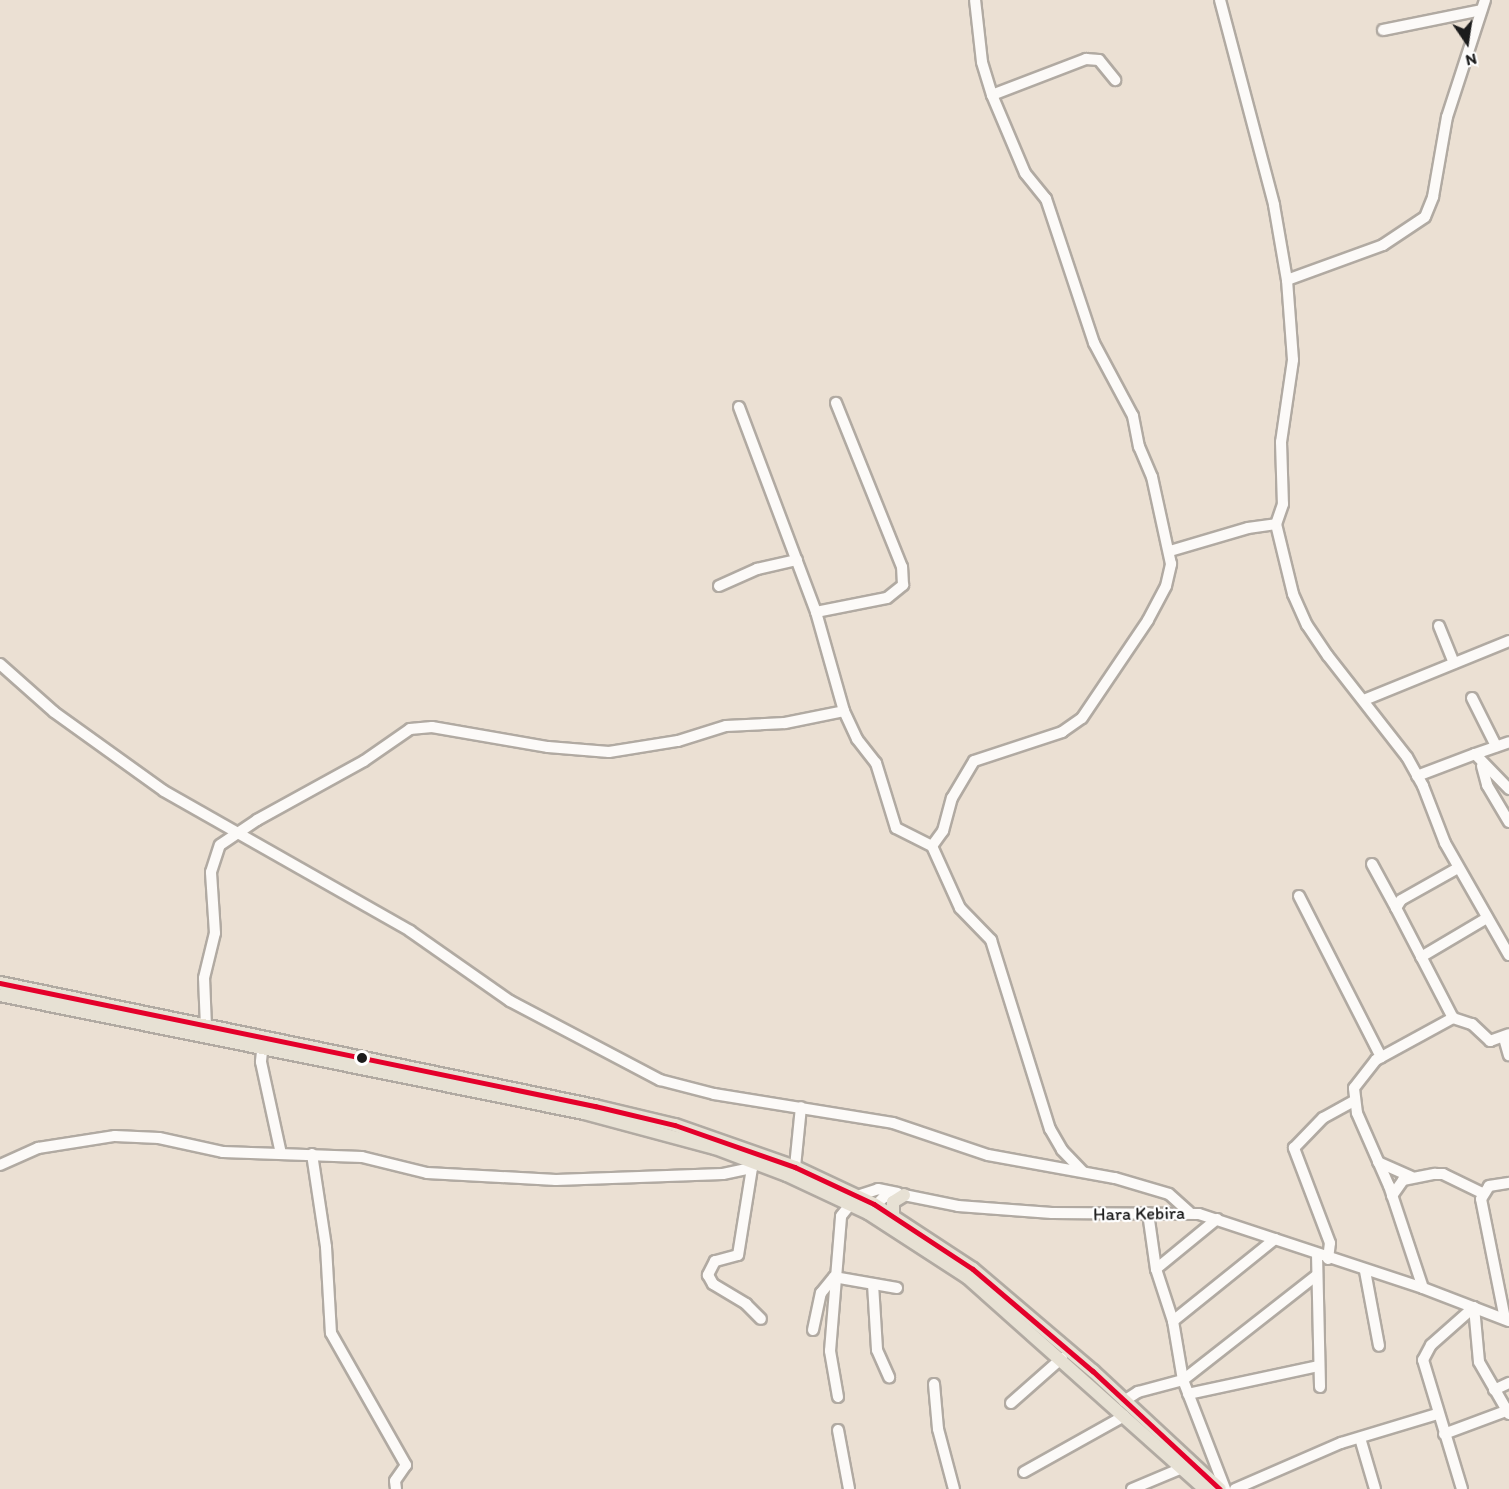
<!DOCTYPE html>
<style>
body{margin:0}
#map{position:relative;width:1509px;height:1489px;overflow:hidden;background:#ebe0d3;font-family:Itim,sans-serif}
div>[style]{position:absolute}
.roads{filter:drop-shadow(2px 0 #b1aaa2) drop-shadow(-2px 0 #b1aaa2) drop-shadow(0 2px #b1aaa2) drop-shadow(0 -2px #b1aaa2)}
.minor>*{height:10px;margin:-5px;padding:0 5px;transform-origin:5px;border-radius:5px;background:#fcfaf8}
.major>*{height:12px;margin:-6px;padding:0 6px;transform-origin:6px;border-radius:6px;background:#e7e1d4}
.bus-1>*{height:4.5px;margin:-2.25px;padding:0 2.25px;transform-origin:2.25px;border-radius:2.25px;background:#e4002b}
.dots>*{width:16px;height:16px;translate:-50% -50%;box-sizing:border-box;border:3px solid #fff;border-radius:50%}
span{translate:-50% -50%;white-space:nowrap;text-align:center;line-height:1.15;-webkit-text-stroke:4.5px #fff;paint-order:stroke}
.street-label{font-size:18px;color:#1c1c1c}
.north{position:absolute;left:1437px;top:12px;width:60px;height:60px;-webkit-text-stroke:4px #fff;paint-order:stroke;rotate:167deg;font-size:16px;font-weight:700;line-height:24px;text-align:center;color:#1c1c1c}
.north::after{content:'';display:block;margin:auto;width:21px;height:27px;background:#1c1c1c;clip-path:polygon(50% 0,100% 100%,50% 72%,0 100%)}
</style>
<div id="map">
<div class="roads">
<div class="minor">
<i style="left:1220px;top:0;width:212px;rotate:75.2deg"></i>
<i style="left:1274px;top:205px;width:76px;rotate:80.2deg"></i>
<i style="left:1287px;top:280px;width:80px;rotate:85.7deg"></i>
<i style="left:1293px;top:360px;width:83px;rotate:98.3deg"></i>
<i style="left:1281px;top:442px;width:62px;rotate:88.2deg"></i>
<i style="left:1283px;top:504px;width:21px;rotate:109deg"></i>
<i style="left:1276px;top:524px;width:72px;rotate:76.3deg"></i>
<i style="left:1293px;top:594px;width:34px;rotate:66deg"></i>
<i style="left:1307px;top:625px;width:37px;rotate:56deg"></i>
<i style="left:1328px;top:656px;width:128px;rotate:52deg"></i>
<i style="left:1407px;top:757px;width:33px;rotate:61deg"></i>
<i style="left:1423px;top:786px;width:61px;rotate:68.9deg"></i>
<i style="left:1445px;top:843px;width:129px;rotate:60.3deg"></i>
<i style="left:1383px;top:30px;width:100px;rotate:-11.5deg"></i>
<i style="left:992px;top:95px;width:101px;rotate:-21deg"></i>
<i style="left:1086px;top:59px;width:13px;rotate:4deg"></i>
<i style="left:1099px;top:60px;width:26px;rotate:51deg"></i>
<i style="left:1287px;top:280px;width:102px;rotate:-20deg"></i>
<i style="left:1383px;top:245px;width:50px;rotate:-33.7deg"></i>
<i style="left:1425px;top:217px;width:22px;rotate:-68deg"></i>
<i style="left:1433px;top:197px;width:81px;rotate:-80.1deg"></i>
<i style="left:1447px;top:117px;width:123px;rotate:-72deg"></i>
<i style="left:739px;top:407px;width:219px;rotate:69.4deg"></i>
<i style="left:816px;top:612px;width:103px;rotate:74.2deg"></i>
<i style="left:844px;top:711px;width:31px;rotate:65deg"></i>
<i style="left:857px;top:739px;width:31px;rotate:52deg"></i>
<i style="left:876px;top:763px;width:68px;rotate:72.9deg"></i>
<i style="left:896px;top:828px;width:40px;rotate:26.6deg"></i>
<i style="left:932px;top:846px;width:68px;rotate:65.7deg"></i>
<i style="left:960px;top:908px;width:45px;rotate:45.9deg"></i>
<i style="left:991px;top:940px;width:198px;rotate:72.7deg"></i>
<i style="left:1050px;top:1129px;width:24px;rotate:60deg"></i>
<i style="left:1062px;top:1150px;width:29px;rotate:46deg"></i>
<i style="left:1170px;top:551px;width:81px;rotate:-16.4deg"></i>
<i style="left:1248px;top:528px;width:28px;rotate:-8deg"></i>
<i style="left:719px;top:586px;width:42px;rotate:-24.1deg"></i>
<i style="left:757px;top:569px;width:41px;rotate:-12.7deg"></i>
<i style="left:816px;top:612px;width:72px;rotate:-11.2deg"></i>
<i style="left:887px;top:598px;width:21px;rotate:-39deg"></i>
<i style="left:903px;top:585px;width:18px;rotate:-93deg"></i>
<i style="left:902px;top:567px;width:177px;rotate:-111.9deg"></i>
<i style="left:1439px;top:626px;width:40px;rotate:68deg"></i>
<i style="left:0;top:664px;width:72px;rotate:41.6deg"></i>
<i style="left:54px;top:712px;width:135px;rotate:35.7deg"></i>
<i style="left:164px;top:791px;width:283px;rotate:29.6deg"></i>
<i style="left:410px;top:931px;width:122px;rotate:35deg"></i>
<i style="left:510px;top:1001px;width:170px;rotate:27.8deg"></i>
<i style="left:660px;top:1080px;width:56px;rotate:14.5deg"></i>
<i style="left:714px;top:1094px;width:181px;rotate:9.2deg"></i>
<i style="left:893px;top:1123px;width:100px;rotate:18.6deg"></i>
<i style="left:988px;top:1155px;width:129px;rotate:10.3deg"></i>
<i style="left:1115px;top:1178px;width:56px;rotate:16.5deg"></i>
<i style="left:1169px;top:1194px;width:27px;rotate:42deg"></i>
<i style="left:1472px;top:698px;width:54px;rotate:63.4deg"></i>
<i style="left:1364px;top:700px;width:157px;rotate:-22.1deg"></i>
<i style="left:1475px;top:754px;width:36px;rotate:-19deg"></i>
<i style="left:1482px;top:766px;width:20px;rotate:75deg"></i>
<i style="left:1487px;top:785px;width:43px;rotate:59.3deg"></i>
<i style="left:1417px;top:776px;width:62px;rotate:-20.8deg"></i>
<i style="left:1475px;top:754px;width:49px;rotate:45.8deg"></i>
<i style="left:932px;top:846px;width:19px;rotate:-54deg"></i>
<i style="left:943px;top:831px;width:34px;rotate:-75deg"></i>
<i style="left:952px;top:798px;width:43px;rotate:-59.3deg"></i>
<i style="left:974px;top:761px;width:93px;rotate:-18.2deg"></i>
<i style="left:1062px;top:732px;width:24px;rotate:-35deg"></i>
<i style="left:1082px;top:718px;width:118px;rotate:-56deg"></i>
<i style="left:1148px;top:620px;width:38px;rotate:-62deg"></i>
<i style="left:1166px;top:586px;width:23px;rotate:-77deg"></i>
<i style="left:1171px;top:564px;width:89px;rotate:-102.3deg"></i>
<i style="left:1152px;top:477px;width:33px;rotate:-113deg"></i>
<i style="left:1139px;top:447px;width:32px;rotate:-101deg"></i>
<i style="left:1133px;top:416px;width:83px;rotate:-118.1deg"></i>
<i style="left:1094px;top:343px;width:152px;rotate:-108.4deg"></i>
<i style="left:1046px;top:199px;width:33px;rotate:-129deg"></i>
<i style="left:1025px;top:173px;width:85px;rotate:-112.9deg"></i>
<i style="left:992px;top:95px;width:34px;rotate:-107deg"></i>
<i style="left:982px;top:62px;width:62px;rotate:-96.4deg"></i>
<i style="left:1372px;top:864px;width:50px;rotate:61.4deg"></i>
<i style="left:1299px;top:896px;width:181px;rotate:63deg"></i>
<i style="left:1421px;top:957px;width:77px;rotate:-30.6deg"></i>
<i style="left:1453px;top:1018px;width:124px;rotate:-117.4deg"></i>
<i style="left:1396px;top:908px;width:9px;rotate:-58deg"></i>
<i style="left:1401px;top:900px;width:65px;rotate:-29.3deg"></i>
<i style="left:1453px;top:1018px;width:20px;rotate:18deg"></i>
<i style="left:1472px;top:1024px;width:25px;rotate:43deg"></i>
<i style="left:1490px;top:1041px;width:20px;rotate:-20deg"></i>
<i style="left:206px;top:1027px;width:49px;rotate:-92.3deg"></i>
<i style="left:204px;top:978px;width:46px;rotate:-76.3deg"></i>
<i style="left:215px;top:933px;width:61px;rotate:-93.8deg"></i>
<i style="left:211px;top:872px;width:28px;rotate:-72deg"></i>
<i style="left:220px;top:845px;width:45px;rotate:-34deg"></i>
<i style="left:257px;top:820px;width:122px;rotate:-28.9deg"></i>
<i style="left:364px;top:761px;width:56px;rotate:-34.8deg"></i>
<i style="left:410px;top:729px;width:22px;rotate:-5deg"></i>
<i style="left:432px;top:727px;width:118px;rotate:9.8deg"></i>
<i style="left:548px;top:747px;width:61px;rotate:4.7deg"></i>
<i style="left:609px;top:752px;width:70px;rotate:-9.1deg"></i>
<i style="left:678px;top:741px;width:50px;rotate:-17.4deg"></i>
<i style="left:726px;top:726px;width:59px;rotate:-2.9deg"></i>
<i style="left:785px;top:723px;width:60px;rotate:-11.5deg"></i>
<i style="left:1504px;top:1038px;width:18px;rotate:74deg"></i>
<i style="left:263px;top:1042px;width:20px;rotate:96deg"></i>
<i style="left:261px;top:1062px;width:94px;rotate:77.7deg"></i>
<i style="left:312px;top:1154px;width:94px;rotate:81.4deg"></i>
<i style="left:326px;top:1247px;width:86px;rotate:86.7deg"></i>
<i style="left:331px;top:1333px;width:152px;rotate:60.4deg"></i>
<i style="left:406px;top:1465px;width:19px;rotate:125deg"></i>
<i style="left:395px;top:1481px;width:8px;rotate:83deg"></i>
<i style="left:1378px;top:1162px;width:36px;rotate:24deg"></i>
<i style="left:0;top:1165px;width:42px;rotate:-24.1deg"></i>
<i style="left:38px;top:1148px;width:78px;rotate:-8.9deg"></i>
<i style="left:115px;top:1136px;width:44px;rotate:2.6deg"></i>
<i style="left:159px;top:1138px;width:66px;rotate:12.3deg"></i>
<i style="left:223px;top:1152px;width:139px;rotate:2.1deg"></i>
<i style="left:362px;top:1157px;width:67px;rotate:13.8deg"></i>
<i style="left:427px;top:1173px;width:129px;rotate:3.1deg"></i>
<i style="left:556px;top:1180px;width:167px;rotate:-2.1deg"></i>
<i style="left:723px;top:1174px;width:30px;rotate:-12deg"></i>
<i style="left:752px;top:1168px;width:11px;rotate:-75deg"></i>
<i style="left:795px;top:1167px;width:60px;rotate:-84.3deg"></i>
<i style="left:752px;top:1168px;width:88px;rotate:99.1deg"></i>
<i style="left:738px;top:1255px;width:24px;rotate:165deg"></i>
<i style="left:715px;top:1261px;width:16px;rotate:117deg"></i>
<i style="left:708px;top:1275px;width:10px;rotate:61deg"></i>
<i style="left:713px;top:1284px;width:39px;rotate:31deg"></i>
<i style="left:746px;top:1304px;width:21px;rotate:45deg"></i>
<i style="left:1392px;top:1196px;width:19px;rotate:-55deg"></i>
<i style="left:1403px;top:1180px;width:33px;rotate:-11deg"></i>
<i style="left:1435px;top:1174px;width:8px"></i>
<i style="left:1443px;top:1174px;width:43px;rotate:26deg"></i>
<i style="left:870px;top:1211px;width:20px;rotate:-45deg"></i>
<i style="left:884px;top:1197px;width:20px;rotate:-6deg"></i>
<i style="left:904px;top:1195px;width:55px;rotate:11.5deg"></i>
<i style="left:958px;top:1206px;width:94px;rotate:4.3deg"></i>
<i style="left:1052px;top:1213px;width:147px;rotate:0.4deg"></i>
<i style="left:1199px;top:1214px;width:236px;rotate:18.3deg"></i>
<i style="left:1423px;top:1288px;width:92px;rotate:21deg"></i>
<i style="left:1148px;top:1213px;width:57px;rotate:81.9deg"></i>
<i style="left:1156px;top:1269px;width:55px;rotate:71.9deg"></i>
<i style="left:1173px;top:1321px;width:60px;rotate:80.4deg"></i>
<i style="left:1183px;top:1380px;width:117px;rotate:68.9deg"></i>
<i style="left:1317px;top:1254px;width:133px;rotate:88.7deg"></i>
<i style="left:1328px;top:1259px;width:16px;rotate:-83deg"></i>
<i style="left:1330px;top:1243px;width:102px;rotate:-110.8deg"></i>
<i style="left:1294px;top:1148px;width:42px;rotate:-46deg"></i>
<i style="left:1323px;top:1118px;width:35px;rotate:-29deg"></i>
<i style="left:1156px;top:1269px;width:79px;rotate:-39.3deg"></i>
<i style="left:1365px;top:1271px;width:76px;rotate:79.4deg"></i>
<i style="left:834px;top:1277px;width:64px;rotate:9.9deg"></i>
<i style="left:873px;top:1284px;width:66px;rotate:86.5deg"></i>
<i style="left:877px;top:1350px;width:30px;rotate:66deg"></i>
<i style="left:1423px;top:1288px;width:108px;rotate:-108.4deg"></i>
<i style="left:1389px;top:1186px;width:80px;rotate:-113.7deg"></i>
<i style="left:1357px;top:1113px;width:25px;rotate:-97deg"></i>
<i style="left:1354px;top:1088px;width:36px;rotate:-52deg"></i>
<i style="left:1376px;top:1060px;width:88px;rotate:-28.6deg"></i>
<i style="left:1505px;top:1319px;width:122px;rotate:-101.3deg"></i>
<i style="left:1481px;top:1199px;width:15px;rotate:-58deg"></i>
<i style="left:1489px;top:1186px;width:20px;rotate:-9deg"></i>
<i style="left:1173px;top:1321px;width:131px;rotate:-38.8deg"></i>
<i style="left:813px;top:1330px;width:38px;rotate:-78deg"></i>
<i style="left:821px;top:1293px;width:21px;rotate:-51deg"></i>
<i style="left:934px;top:1384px;width:45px;rotate:84.9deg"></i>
<i style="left:938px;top:1429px;width:62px;rotate:75.1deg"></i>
<i style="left:1494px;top:1390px;width:17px;rotate:-25deg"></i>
<i style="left:1188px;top:1394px;width:134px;rotate:-12.1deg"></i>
<i style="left:838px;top:1397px;width:47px;rotate:-99.9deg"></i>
<i style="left:830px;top:1351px;width:135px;rotate:-85.3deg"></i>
<i style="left:841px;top:1216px;width:26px;rotate:-51deg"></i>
<i style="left:857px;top:1196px;width:22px;rotate:-18deg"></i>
<i style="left:878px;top:1189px;width:20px;rotate:11deg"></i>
<i style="left:1124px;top:1401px;width:17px;rotate:-33deg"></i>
<i style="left:1138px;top:1392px;width:47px;rotate:-14.9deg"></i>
<i style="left:1183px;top:1380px;width:170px;rotate:-38.1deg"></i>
<i style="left:1011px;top:1403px;width:68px;rotate:-41.4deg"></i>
<i style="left:838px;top:1430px;width:60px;rotate:79.4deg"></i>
<i style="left:1444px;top:1434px;width:66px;rotate:-20.4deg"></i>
<i style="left:1360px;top:1438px;width:53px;rotate:73.6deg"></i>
<i style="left:1024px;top:1472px;width:115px;rotate:-29.2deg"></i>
<i style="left:1132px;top:1489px;width:54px;rotate:-22.8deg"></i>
<i style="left:1235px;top:1489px;width:116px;rotate:-23.5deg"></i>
<i style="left:1341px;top:1443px;width:100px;rotate:-16.8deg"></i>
<i style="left:1462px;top:1489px;width:135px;rotate:-106.8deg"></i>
<i style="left:1423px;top:1360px;width:17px;rotate:-62deg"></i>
<i style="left:1431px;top:1345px;width:57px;rotate:-41.5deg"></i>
<i style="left:1474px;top:1307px;width:55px;rotate:84.8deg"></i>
<i style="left:1479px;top:1362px;width:60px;rotate:60deg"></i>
</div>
<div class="major">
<i style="left:0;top:983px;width:608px;rotate:11.68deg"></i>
<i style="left:595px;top:1106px;width:82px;rotate:13.4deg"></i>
<i style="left:675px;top:1125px;width:127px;rotate:19.3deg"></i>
<i style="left:795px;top:1167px;width:87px;rotate:25.1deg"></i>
<i style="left:874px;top:1204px;width:118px;rotate:33.3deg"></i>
<i style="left:973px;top:1269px;width:157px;rotate:40.4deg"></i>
<i style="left:1093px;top:1371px;width:173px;rotate:42.9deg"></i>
<i style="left:0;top:995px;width:596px;rotate:11.42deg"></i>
<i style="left:584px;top:1113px;width:136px;rotate:15deg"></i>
<i style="left:715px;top:1148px;width:77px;rotate:20.6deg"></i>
<i style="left:787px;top:1175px;width:89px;rotate:25.1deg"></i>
<i style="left:868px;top:1213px;width:118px;rotate:32.9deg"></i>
<i style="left:967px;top:1277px;width:319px;rotate:41.7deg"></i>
<i style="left:893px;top:1217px;width:15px;rotate:-90deg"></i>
<i style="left:893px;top:1202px;width:13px;rotate:-32deg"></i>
</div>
</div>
<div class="bus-1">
<i style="left:0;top:983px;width:608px;rotate:11.68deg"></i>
<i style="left:595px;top:1106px;width:82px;rotate:13.4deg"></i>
<i style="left:675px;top:1125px;width:127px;rotate:19.3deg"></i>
<i style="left:795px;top:1167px;width:87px;rotate:25.1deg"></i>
<i style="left:874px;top:1204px;width:118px;rotate:33.3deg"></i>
<i style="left:973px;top:1269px;width:157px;rotate:40.4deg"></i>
<i style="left:1093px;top:1371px;width:173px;rotate:42.9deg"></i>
</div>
<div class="dots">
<i style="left:362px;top:1058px;background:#1c1c1c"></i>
</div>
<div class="street-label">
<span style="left:1139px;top:1214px;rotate:-1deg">Hara Kebira</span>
</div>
<div class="north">N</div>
</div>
